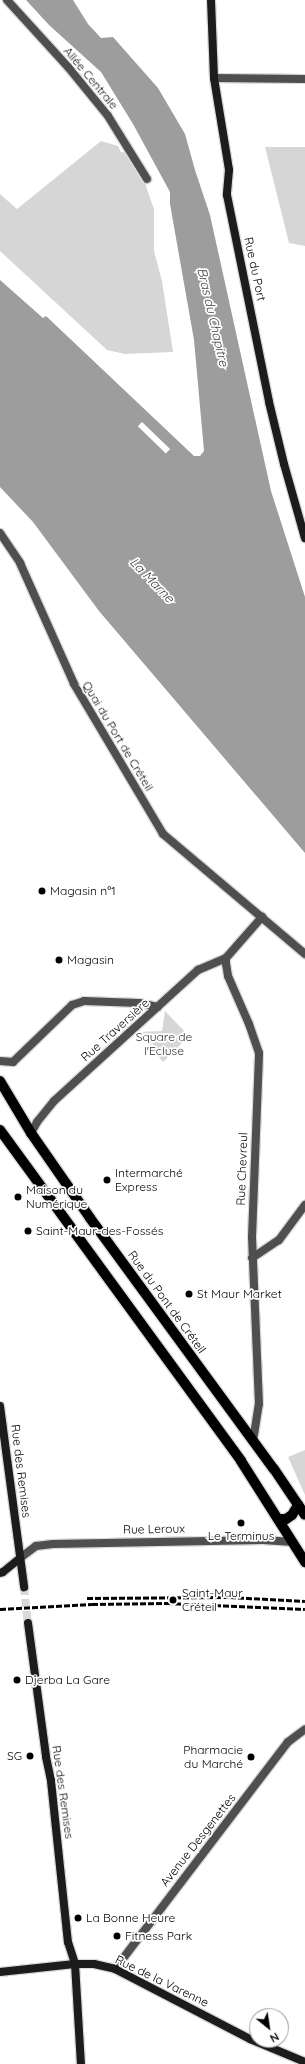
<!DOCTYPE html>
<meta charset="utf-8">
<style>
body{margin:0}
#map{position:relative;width:305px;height:2064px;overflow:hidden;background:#fff;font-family:Quicksand,sans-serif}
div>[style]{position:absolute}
.green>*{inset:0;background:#d6d6d6}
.water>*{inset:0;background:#9d9d9d}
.pier>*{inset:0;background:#fff;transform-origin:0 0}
.secondary-tunnel>*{height:8px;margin-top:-4px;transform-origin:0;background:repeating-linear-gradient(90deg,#d9d9d9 0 8px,transparent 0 12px)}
.roads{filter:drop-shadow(1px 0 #dbdbdb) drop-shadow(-1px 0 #dbdbdb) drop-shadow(0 1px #dbdbdb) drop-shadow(0 -1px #dbdbdb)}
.street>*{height:8px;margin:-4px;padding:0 4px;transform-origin:4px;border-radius:4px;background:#4f4f4f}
.secondary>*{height:8px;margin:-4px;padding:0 4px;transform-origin:4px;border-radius:4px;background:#1c1c1c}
.primary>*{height:10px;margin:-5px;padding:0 5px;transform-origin:5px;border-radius:5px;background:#000}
.rail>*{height:3px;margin-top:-1.5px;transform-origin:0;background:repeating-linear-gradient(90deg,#000 0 6px,transparent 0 8px)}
.dots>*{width:11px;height:11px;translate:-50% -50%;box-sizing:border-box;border:2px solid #fff;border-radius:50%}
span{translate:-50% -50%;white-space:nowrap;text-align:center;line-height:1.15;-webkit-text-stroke:3.5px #fff;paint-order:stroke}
.street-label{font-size:12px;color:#000}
.poi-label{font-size:12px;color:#000}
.left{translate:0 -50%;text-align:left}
.right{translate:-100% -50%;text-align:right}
.park-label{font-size:12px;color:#2d2d2d}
.water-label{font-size:13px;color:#3e3e3e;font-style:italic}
.north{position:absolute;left:249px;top:2008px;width:40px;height:40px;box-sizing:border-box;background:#fff;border:1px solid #999;border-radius:50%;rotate:150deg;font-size:11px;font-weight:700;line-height:16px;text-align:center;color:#000}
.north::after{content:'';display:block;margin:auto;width:14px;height:18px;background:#000;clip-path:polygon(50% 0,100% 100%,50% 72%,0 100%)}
</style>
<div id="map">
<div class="green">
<i style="clip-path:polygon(101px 141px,118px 146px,121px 152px,128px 153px,142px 174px,150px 198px,154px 209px,154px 251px,162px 281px,173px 352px,125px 354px,107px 350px,0 251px,0 194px,17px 209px)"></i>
<i style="clip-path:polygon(265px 147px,305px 147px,305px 246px,289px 243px)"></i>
<i style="clip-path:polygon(165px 1011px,189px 1036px,163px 1062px,138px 1032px,162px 1031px)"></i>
<i style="clip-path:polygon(305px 1450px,305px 1495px,288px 1457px)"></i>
</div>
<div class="water">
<i style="clip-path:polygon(26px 0,73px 0,88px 24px,101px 38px,113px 37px,158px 88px,185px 134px,195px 170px,210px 215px,271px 491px,305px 597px,305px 853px,99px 611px,33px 522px,0 487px,0 280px,43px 318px,46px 316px,194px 456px,200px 456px,204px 451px,194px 340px,170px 204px,170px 192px,133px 124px,101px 72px,49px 25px)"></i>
</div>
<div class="pier">
<i style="left:142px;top:422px;width:39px;height:6px;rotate:44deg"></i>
</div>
<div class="secondary-tunnel">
<i style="left:24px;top:1587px;width:36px;rotate:84deg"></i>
</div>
<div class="roads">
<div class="street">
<i style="left:7px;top:0;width:91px;rotate:47.7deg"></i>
<i style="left:68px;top:67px;width:63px;rotate:50.8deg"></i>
<i style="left:108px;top:116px;width:74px;rotate:58.2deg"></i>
<i style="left:214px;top:78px;width:91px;rotate:0.6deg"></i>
<i style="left:0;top:533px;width:36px;rotate:56deg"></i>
<i style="left:20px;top:563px;width:133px;rotate:65.9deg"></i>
<i style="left:74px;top:684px;width:174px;rotate:59.3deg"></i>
<i style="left:163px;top:834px;width:186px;rotate:40.2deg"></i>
<i style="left:0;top:1061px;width:13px;rotate:4deg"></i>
<i style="left:13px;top:1062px;width:82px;rotate:-44deg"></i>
<i style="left:72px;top:1005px;width:13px;rotate:-18deg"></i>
<i style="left:84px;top:1001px;width:55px;rotate:2.1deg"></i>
<i style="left:139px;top:1003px;width:19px;rotate:12deg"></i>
<i style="left:31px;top:1133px;width:13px;rotate:-61deg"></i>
<i style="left:37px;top:1122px;width:27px;rotate:-51deg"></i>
<i style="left:54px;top:1101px;width:195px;rotate:-42.3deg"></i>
<i style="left:198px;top:970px;width:30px;rotate:-23deg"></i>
<i style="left:252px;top:1258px;width:32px;rotate:-34deg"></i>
<i style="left:279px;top:1240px;width:44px;rotate:-53.4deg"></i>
<i style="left:253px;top:1441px;width:37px;rotate:-81deg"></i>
<i style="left:259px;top:1404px;width:167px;rotate:-92.4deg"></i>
<i style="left:252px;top:1237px;width:184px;rotate:-87.8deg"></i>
<i style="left:259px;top:1053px;width:31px;rotate:-109deg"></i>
<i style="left:249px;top:1024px;width:52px;rotate:-113.6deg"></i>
<i style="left:228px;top:976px;width:12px;rotate:-99deg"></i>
<i style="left:226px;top:964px;width:6px;rotate:-90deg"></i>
<i style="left:226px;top:958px;width:55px;rotate:-48.7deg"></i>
<i style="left:20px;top:1558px;width:20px;rotate:-37deg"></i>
<i style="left:36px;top:1546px;width:17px;rotate:-7deg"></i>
<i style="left:53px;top:1544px;width:210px;rotate:-1.1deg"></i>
<i style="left:263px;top:1540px;width:30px;rotate:4deg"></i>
<i style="left:115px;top:1969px;width:285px;rotate:-52.7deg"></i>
<i style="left:288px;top:1742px;width:21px;rotate:-37deg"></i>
</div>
<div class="secondary">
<i style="left:211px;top:0;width:78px;rotate:87.8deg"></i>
<i style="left:214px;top:78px;width:93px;rotate:80.7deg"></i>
<i style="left:229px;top:170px;width:25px;rotate:95deg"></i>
<i style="left:227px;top:195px;width:211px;rotate:78.5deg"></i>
<i style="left:269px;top:402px;width:64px;rotate:76.4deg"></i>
<i style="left:284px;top:464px;width:77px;rotate:74.2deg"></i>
<i style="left:0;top:1406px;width:183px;rotate:82.4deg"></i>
<i style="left:0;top:1573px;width:3px;rotate:-18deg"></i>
<i style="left:3px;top:1572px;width:22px;rotate:-39deg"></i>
<i style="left:28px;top:1623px;width:135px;rotate:82.3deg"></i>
<i style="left:46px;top:1757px;width:25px;rotate:78deg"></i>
<i style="left:51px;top:1781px;width:162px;rotate:84deg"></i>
<i style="left:68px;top:1942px;width:23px;rotate:72deg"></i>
<i style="left:75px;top:1964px;width:100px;rotate:86.6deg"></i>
<i style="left:0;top:1972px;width:75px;rotate:-6.1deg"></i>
<i style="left:75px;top:1964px;width:19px"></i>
<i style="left:94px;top:1964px;width:22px;rotate:13deg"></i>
<i style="left:115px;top:1969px;width:152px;rotate:27.4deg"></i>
<i style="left:250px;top:2039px;width:60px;rotate:22.7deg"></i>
</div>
<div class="primary">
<i style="left:0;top:1081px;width:61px;rotate:59.2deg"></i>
<i style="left:31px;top:1133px;width:103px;rotate:55.2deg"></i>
<i style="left:90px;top:1218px;width:311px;rotate:53.8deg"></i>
<i style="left:274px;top:1469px;width:55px;rotate:56deg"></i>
<i style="left:0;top:1130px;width:409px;rotate:53.9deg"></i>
<i style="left:241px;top:1461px;width:120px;rotate:57.6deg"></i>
<i style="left:278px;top:1519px;width:8px"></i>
<i style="left:286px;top:1519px;width:7px;rotate:-34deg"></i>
<i style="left:292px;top:1515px;width:12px;rotate:-59deg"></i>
</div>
</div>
<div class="rail">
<i style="left:87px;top:1598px;width:143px;rotate:-0.4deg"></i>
<i style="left:230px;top:1597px;width:75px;rotate:3.1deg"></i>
<i style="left:0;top:1609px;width:92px;rotate:-3.1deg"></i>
<i style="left:92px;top:1604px;width:75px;rotate:-0.8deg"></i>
<i style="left:167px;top:1603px;width:138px;rotate:2.5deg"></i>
</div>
<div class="dots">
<i style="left:42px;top:891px;background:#000"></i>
<i style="left:59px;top:960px;background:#000"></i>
<i style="left:107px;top:1180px;background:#000"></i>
<i style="left:18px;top:1197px;background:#000"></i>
<i style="left:28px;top:1231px;background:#000"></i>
<i style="left:189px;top:1294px;background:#000"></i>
<i style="left:241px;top:1523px;background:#000"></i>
<i style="left:173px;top:1600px;background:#000"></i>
<i style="left:17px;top:1680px;background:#000"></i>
<i style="left:30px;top:1756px;background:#000"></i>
<i style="left:251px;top:1757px;background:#000"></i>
<i style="left:78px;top:1918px;background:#000"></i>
<i style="left:117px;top:1936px;background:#000"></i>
</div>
<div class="street-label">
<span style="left:91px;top:78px;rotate:50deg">Allée Centrale</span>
<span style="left:255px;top:269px;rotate:78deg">Rue du Port</span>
<span style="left:118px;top:736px;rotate:59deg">Quai du Port de Créteil</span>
<span style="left:115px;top:1030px;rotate:-42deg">Rue Traversière</span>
<span style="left:242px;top:1169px;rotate:-88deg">Rue Chevreul</span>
<span style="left:167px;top:1302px;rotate:54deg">Rue du Pont de Créteil</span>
<span style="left:21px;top:1471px;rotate:83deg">Rue des Remises</span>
<span style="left:154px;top:1529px;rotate:-1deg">Rue Leroux</span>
<span style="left:63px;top:1792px;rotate:82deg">Rue des Remises</span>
<span style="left:198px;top:1840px;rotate:-52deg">Avenue Desgenettes</span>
<span style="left:162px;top:1981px;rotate:26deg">Rue de la Varenne</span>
</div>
<div class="poi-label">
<span class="left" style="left:50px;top:891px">Magasin n°1</span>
<span class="left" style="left:67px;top:960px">Magasin</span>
<span class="left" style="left:115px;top:1180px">Intermarché<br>Express</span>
<span class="left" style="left:26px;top:1197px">Maison du<br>Numérique</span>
<span class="left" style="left:36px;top:1231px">Saint-Maur-des-Fossés</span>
<span class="left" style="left:197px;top:1294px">St Maur Market</span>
<span style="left:241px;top:1536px">Le Terminus</span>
<span class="left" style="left:182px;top:1600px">Saint-Maur<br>Créteil</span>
<span class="left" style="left:25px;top:1680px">Djerba La Gare</span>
<span class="right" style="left:243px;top:1757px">Pharmacie<br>du Marché</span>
<span class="right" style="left:22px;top:1756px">SG</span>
<span class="left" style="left:86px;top:1918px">La Bonne Heure</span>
<span class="left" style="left:125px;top:1936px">Fitness Park</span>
</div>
<div class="park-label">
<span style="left:164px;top:1044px">Square de<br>l'Ecluse</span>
</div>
<div class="water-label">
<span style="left:213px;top:317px;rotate:77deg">Bras du Chapitre</span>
<span style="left:152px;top:580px;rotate:46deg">La Marne</span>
</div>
<div class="north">N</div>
</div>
